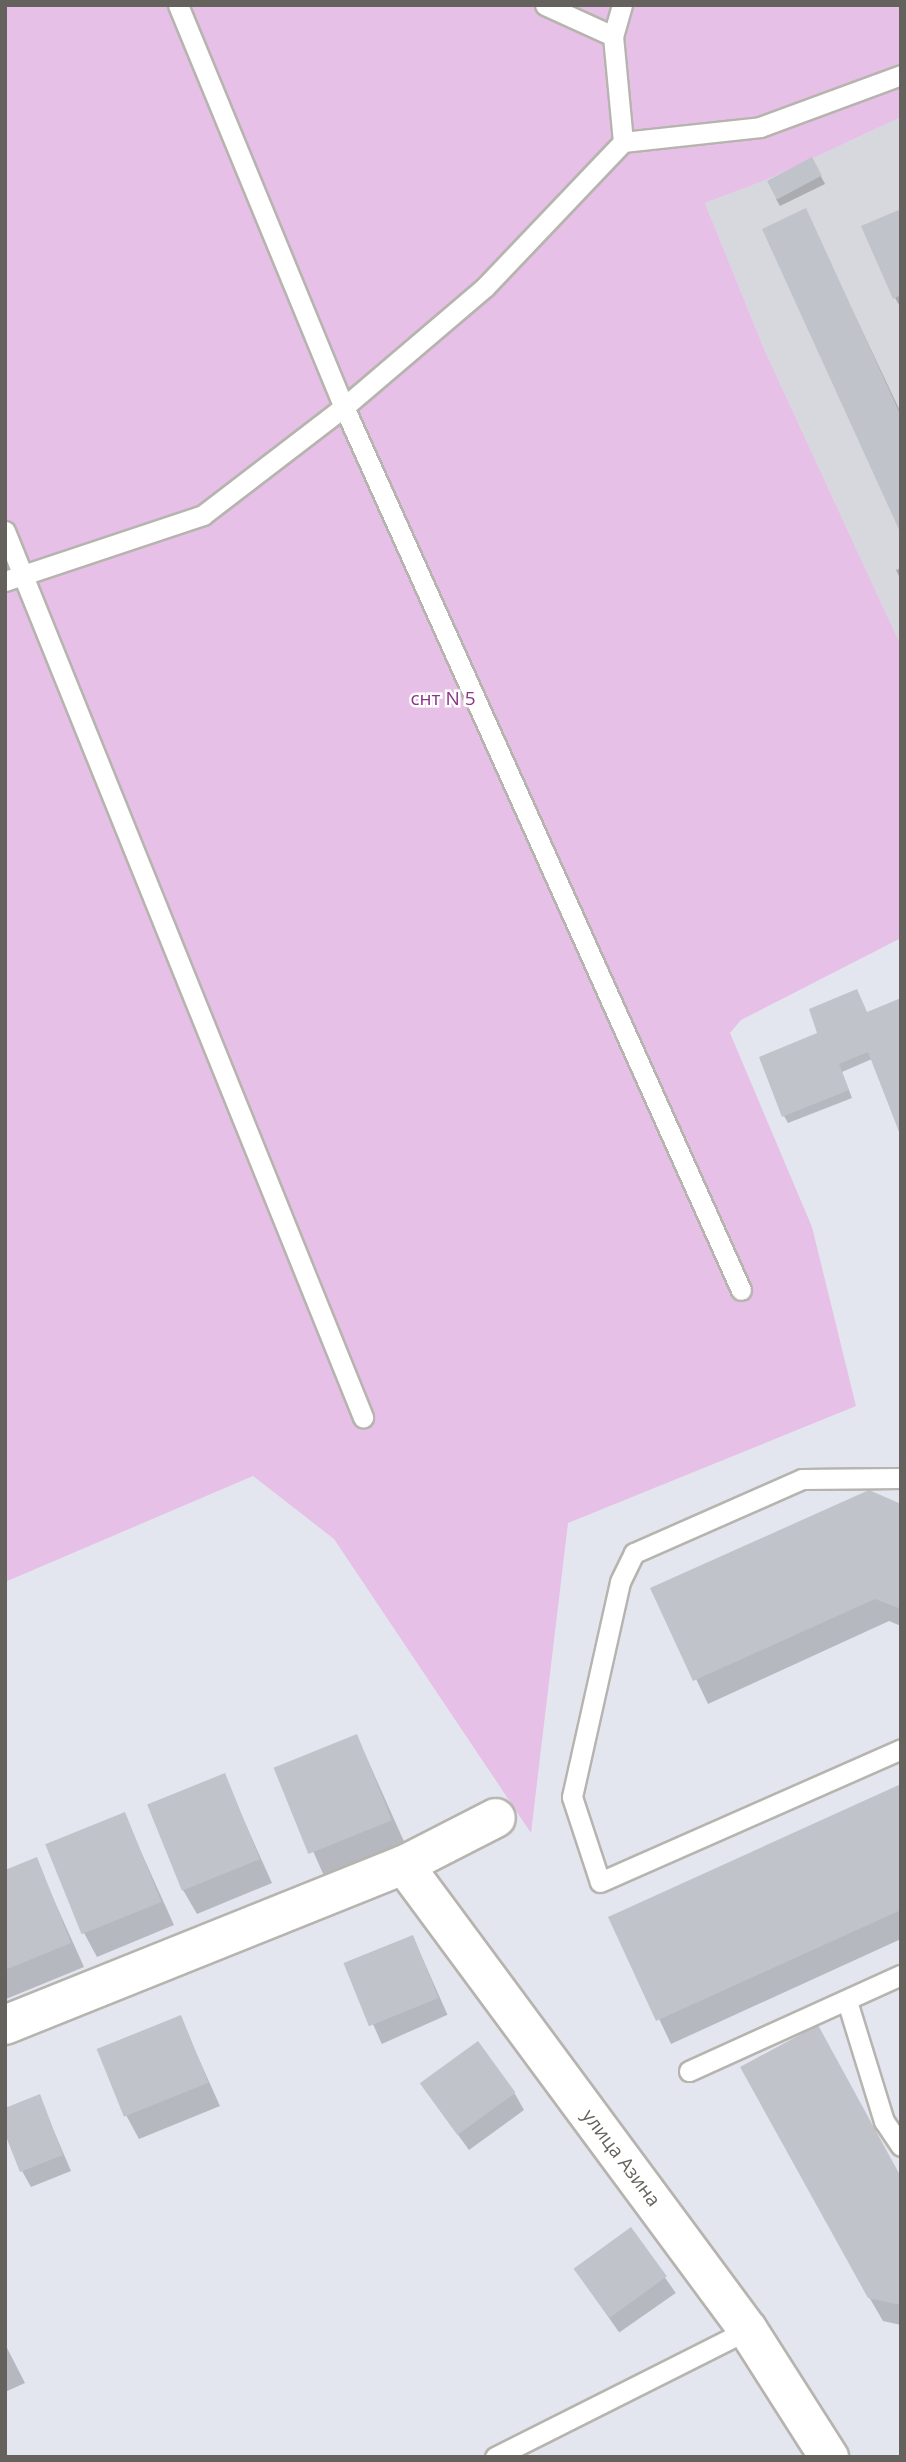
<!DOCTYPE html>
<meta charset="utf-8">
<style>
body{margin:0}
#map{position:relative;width:906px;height:2462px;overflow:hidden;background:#e4e6ef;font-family:"Open Sans",sans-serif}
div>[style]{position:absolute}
.industrial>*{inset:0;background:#d6d8dd}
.green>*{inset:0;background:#e6c0e7}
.shadow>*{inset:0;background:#0003;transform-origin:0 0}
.building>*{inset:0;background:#c0c3ca;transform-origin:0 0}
.roads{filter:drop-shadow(2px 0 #b7b4af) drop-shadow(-2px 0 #b7b4af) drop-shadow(0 2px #b7b4af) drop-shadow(0 -2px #b7b4af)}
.lane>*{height:19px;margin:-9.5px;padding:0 9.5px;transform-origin:9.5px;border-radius:9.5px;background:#fff}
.street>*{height:38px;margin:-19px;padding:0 19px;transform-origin:19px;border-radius:19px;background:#fff}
span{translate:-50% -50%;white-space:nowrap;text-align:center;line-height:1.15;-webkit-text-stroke:5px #fff;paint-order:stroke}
.park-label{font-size:19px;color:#8b3588}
.street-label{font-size:19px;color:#65615c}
.frame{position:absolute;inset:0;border:7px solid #65615c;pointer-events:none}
</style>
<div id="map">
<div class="industrial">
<i style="clip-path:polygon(901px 117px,901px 646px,764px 349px,705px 203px,766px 180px)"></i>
</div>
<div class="green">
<i style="clip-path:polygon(5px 5px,901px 5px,901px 117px,766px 180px,705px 203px,764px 349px,901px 646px,901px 938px,741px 1020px,730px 1033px,812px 1227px,856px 1406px,568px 1523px,531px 1833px,334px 1539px,253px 1476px,5px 1582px)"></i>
</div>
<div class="shadow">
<i style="clip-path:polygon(816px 167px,825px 184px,780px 206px,776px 199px)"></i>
<i style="clip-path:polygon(805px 210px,901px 413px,901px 530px)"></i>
<i style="clip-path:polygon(901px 211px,901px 308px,895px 298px)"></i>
<i style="clip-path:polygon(901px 568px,901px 580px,896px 570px)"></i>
<i style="clip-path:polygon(861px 999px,872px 1059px,842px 1072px,852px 1098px,788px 1123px,784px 1116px,819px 1034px)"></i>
<i style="clip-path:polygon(901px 1506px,901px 1626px,889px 1621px,708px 1704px,653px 1589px)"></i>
<i style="left:357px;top:1736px;width:118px;height:87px;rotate:66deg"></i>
<i style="clip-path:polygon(224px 1776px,272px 1883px,197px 1914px,183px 1890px)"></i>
<i style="clip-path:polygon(901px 1786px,901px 1939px,671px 2044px,611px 1918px)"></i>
<i style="clip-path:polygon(124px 1814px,174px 1925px,97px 1957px,84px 1933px)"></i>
<i style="clip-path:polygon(36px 1860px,84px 1967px,6px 1999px,5px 1872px)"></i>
<i style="left:413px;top:1937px;width:85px;height:72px;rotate:66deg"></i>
<i style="clip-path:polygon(180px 2017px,220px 2106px,139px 2139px,126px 2115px)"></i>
<i style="clip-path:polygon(515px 2094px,524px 2110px,469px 2150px,432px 2099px)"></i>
<i style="clip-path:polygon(39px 2096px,71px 2171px,31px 2187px,22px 2171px)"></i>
<i style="clip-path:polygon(901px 2179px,901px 2325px,883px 2321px,869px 2297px)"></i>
<i style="left:631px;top:2229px;width:78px;height:69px;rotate:55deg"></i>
<i style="clip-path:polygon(5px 2344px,25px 2383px,5px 2392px)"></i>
</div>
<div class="building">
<i style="left:812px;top:157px;width:21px;height:51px;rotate:62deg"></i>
<i style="clip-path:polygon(806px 208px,901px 416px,901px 534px,762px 229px)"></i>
<i style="clip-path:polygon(901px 209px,901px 295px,893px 299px,861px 226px)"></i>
<i style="clip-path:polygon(857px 989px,867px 1012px,901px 998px,901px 1137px,868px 1052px,839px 1064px,849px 1090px,782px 1117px,759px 1057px,817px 1033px,809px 1009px)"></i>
<i style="clip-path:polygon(869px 1490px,901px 1504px,901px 1609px,875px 1599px,693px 1681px,650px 1588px)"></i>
<i style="left:357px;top:1734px;width:93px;height:90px;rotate:68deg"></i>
<i style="left:225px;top:1773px;width:93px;height:84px;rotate:68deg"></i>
<i style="clip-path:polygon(901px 1784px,901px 1910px,656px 2021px,608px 1917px)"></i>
<i style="left:125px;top:1812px;width:97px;height:86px;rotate:68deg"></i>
<i style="clip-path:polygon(37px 1857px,71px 1943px,5px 1970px,5px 1870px)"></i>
<i style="left:413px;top:1935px;width:68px;height:75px;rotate:68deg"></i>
<i style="left:181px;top:2015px;width:73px;height:91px;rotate:68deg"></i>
<i style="clip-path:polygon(818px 2025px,901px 2177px,901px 2305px,868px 2298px,740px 2067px)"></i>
<i style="left:478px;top:2041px;width:64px;height:72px;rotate:54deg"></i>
<i style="clip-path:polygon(40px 2094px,63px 2155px,20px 2172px,5px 2134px,5px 2108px)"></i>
<i style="left:631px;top:2227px;width:61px;height:71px;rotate:54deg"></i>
</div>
<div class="roads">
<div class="lane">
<i style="left:178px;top:5px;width:435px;rotate:67.6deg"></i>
<i style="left:344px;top:407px;width:968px;rotate:65.79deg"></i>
<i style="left:545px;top:5px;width:75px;rotate:24.5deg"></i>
<i style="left:622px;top:5px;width:32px;rotate:106deg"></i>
<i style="left:613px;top:36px;width:106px;rotate:84.6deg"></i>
<i style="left:5px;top:531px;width:956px;rotate:68deg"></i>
<i style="left:5px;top:581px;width:209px;rotate:-18.4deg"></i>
<i style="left:203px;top:515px;width:178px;rotate:-37.5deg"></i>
<i style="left:344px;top:407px;width:185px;rotate:-40.4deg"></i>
<i style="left:485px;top:287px;width:200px;rotate:-46.4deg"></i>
<i style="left:623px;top:142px;width:138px;rotate:-6.2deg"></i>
<i style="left:760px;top:127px;width:150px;rotate:-20.2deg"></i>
<i style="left:901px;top:1478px;width:99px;rotate:179.4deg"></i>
<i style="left:802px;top:1479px;width:184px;rotate:156.2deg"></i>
<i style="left:634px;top:1553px;width:32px;rotate:116deg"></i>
<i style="left:620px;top:1582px;width:220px;rotate:102.6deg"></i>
<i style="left:572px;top:1797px;width:89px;rotate:71.8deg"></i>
<i style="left:600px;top:1882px;width:329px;rotate:-23.8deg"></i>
<i style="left:847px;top:2001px;width:126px;rotate:72.9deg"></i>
<i style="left:884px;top:2121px;width:30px;rotate:56deg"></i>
<i style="left:689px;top:2071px;width:233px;rotate:-24.4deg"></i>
<i style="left:495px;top:2457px;width:283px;rotate:-26.7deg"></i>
</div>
<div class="street">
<i style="left:404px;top:1865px;width:578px;rotate:53.51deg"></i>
<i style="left:748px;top:2330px;width:151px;rotate:57.5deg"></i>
<i style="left:5px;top:2025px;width:430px;rotate:-21.9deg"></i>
<i style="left:404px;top:1865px;width:103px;rotate:-27.1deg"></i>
</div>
</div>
<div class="park-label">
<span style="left:443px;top:699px">снт N 5</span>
</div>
<div class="street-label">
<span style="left:621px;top:2158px;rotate:53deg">улица Азина</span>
</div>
<div class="frame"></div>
</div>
